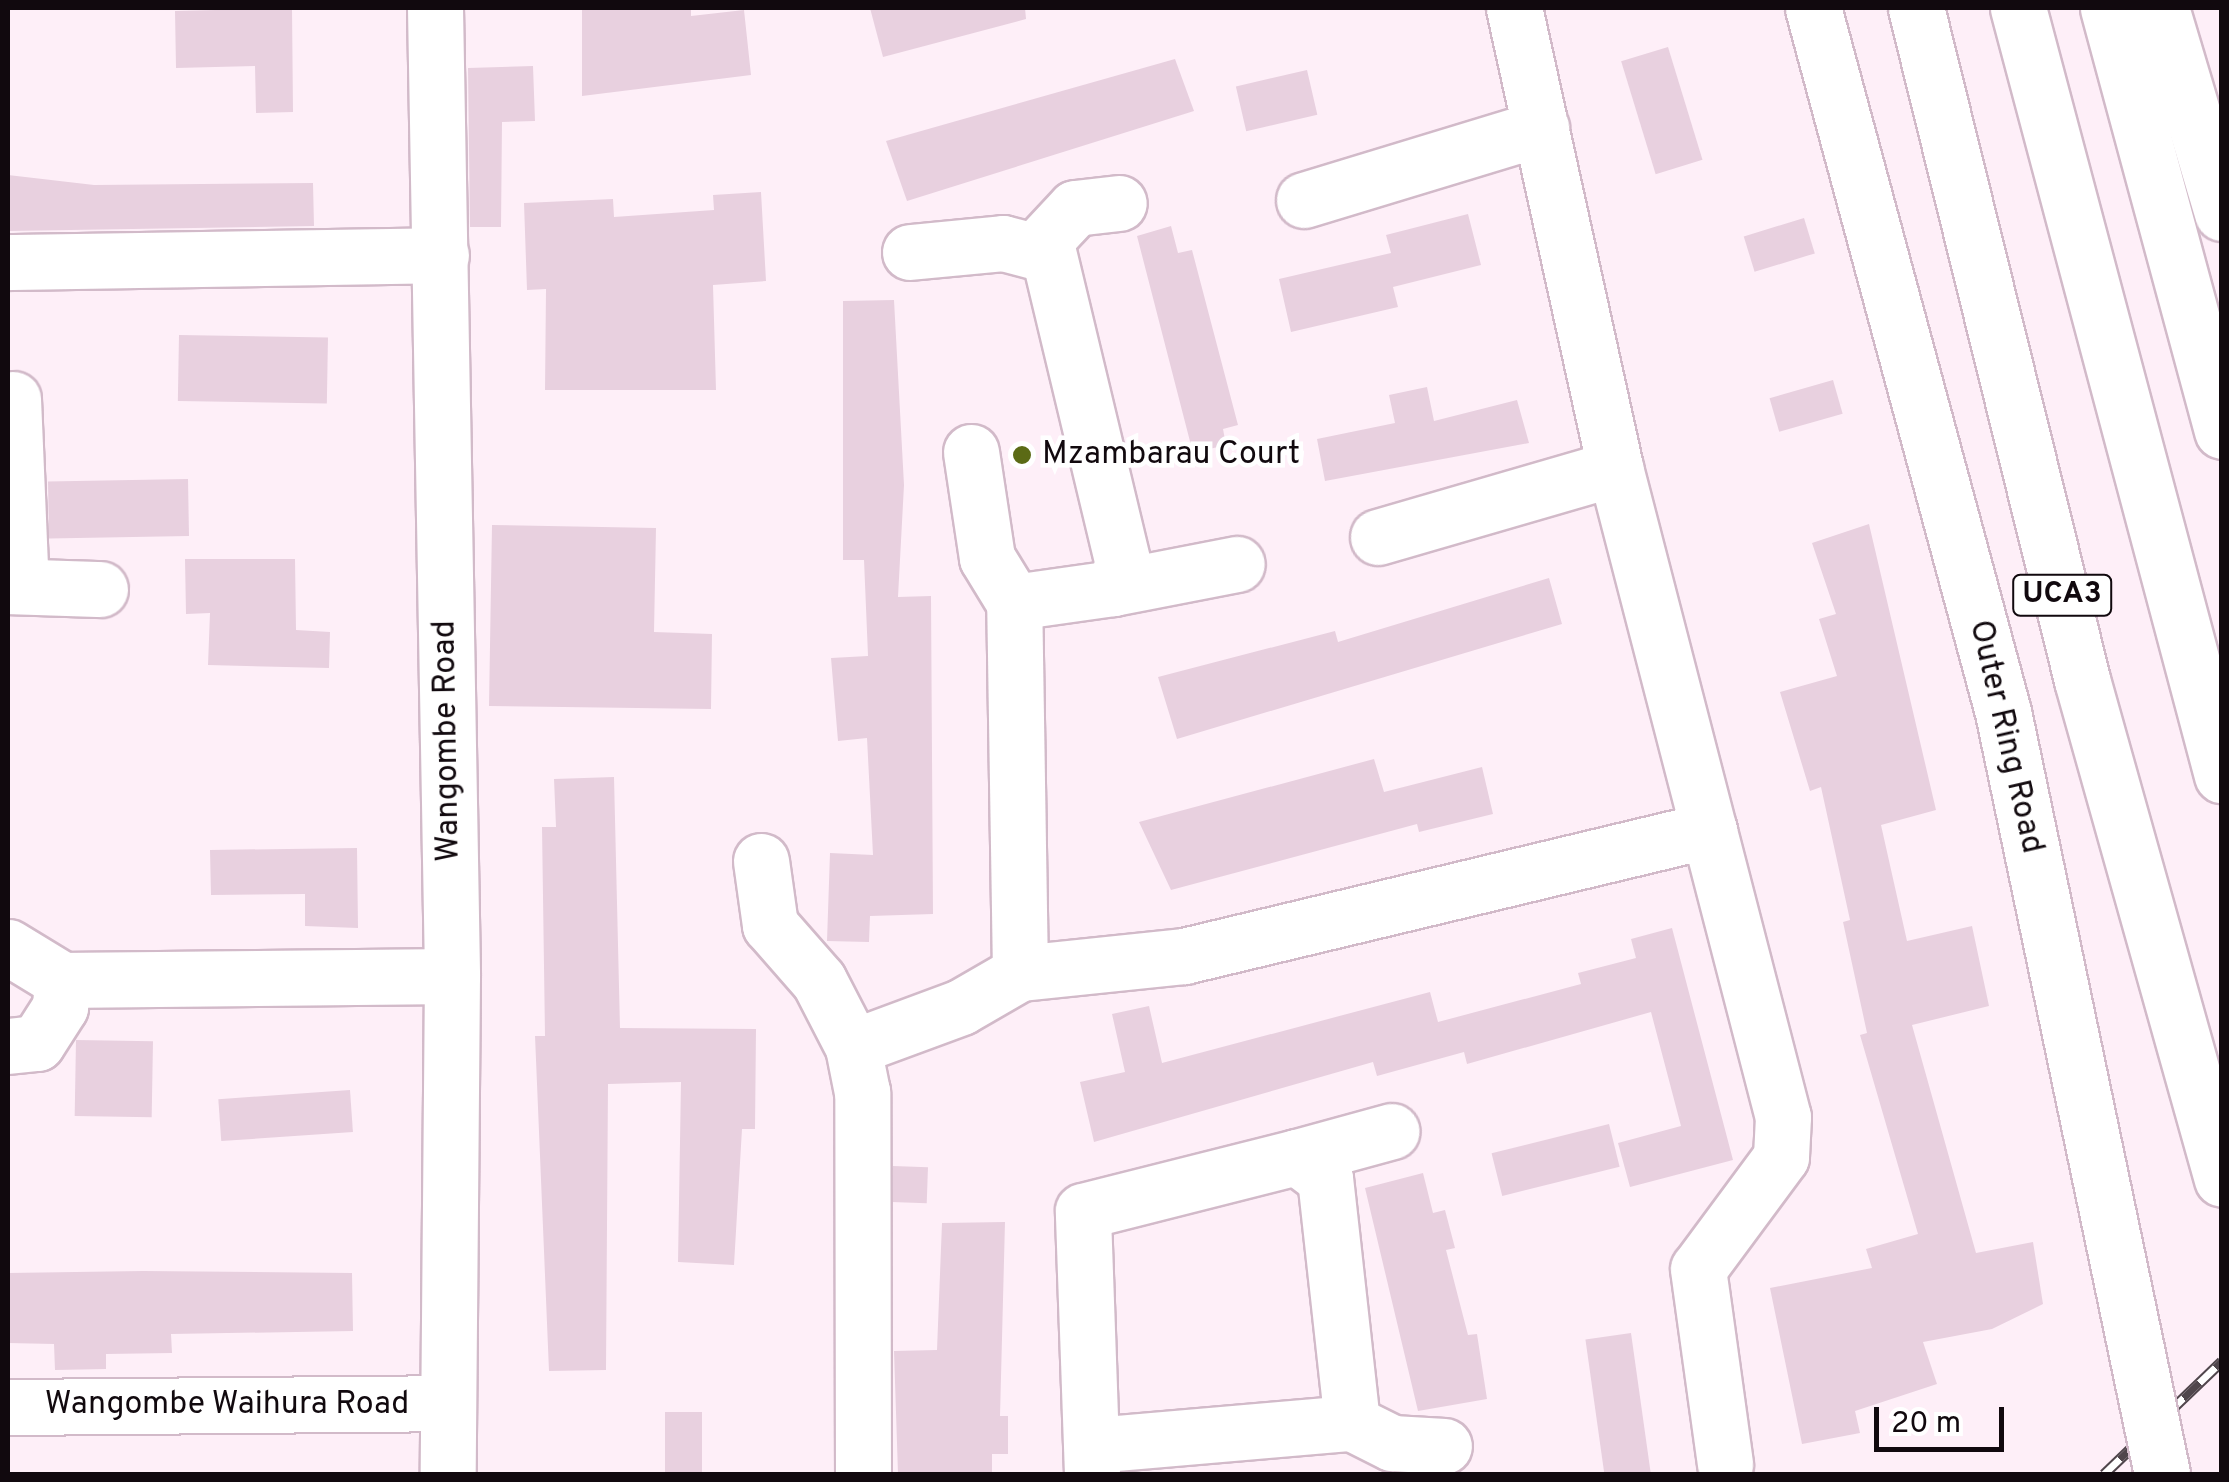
<!DOCTYPE html>
<style>
body{margin:0}
#map{position:relative;width:2229px;height:1482px;overflow:hidden;background:#feeff8;font-family:Overpass,sans-serif}
div>[style]{position:absolute}
.building>*{inset:0;background:#e8d0df;transform-origin:0 0}
.roads{filter:drop-shadow(2px 0 #d2bac9) drop-shadow(-2px 0 #d2bac9) drop-shadow(0 2px #d2bac9) drop-shadow(0 -2px #d2bac9)}
.minor>*{height:55px;margin:-27.5px;padding:0 27.5px;transform-origin:27.5px;border-radius:27.5px;background:#fff}
.major>*{height:55px;margin:-27.5px;padding:0 27.5px;transform-origin:27.5px;border-radius:27.5px;background:#fff}
.rail>*{height:11px;margin-top:-5.5px;transform-origin:0;background:repeating-linear-gradient(90deg,#fff 0 22px,#50464c 0 44px);box-sizing:border-box;border-block:2px solid #50464c}
.bridges{filter:drop-shadow(2px 0 #d2bac9) drop-shadow(-2px 0 #d2bac9) drop-shadow(0 2px #d2bac9) drop-shadow(0 -2px #d2bac9)}
.major-bridge>*{height:55px;margin:-27.5px;padding:0 27.5px;transform-origin:27.5px;border-radius:27.5px;background:#fff}
.dots>*{width:28px;height:28px;translate:-50% -50%;box-sizing:border-box;border:5px solid #fff;border-radius:50%}
span{translate:-50% -50%;white-space:nowrap;text-align:center;line-height:1.15;-webkit-text-stroke:9px #fff;paint-order:stroke}
.shield-label span{padding:2px 8px;background:#fff;border:2px solid;border-radius:8px;-webkit-text-stroke-width:0}
.shield-label{font-size:30px;color:#11090e;font-weight:700}
.poi-label{font-size:32px;color:#11090e}
.left{translate:0 -50%;text-align:left}
.street-label{font-size:32px;color:#11090e}
.frame{position:absolute;inset:0;border:10px solid #11090e;pointer-events:none}
.scale{position:absolute;left:1874px;top:1407px;width:130px;height:45px;box-sizing:border-box;border:5px solid #11090e;border-top:0;padding-left:12px;font-size:30px;line-height:35px;white-space:nowrap;color:#11090e;-webkit-text-stroke:8px #fff;paint-order:stroke}
</style>
<div id="map">
<div class="building">
<i style="clip-path:polygon(292px 8px,293px 112px,256px 113px,255px 66px,176px 68px,175px 11px)"></i>
<i style="clip-path:polygon(691px 8px,691px 16px,744px 10px,751px 75px,582px 96px,582px 9px)"></i>
<i style="clip-path:polygon(870px 8px,1025px 8px,1026px 19px,883px 57px)"></i>
<i style="left:1668px;top:47px;width:118px;height:49px;rotate:73deg"></i>
<i style="clip-path:polygon(1175px 59px,1194px 111px,907px 201px,886px 141px)"></i>
<i style="clip-path:polygon(533px 66px,535px 121px,502px 122px,501px 227px,470px 227px,468px 68px)"></i>
<i style="left:1307px;top:70px;width:46px;height:73px;rotate:77deg"></i>
<i style="clip-path:polygon(8px 175px,94px 185px,313px 183px,314px 226px,8px 231px)"></i>
<i style="clip-path:polygon(761px 192px,766px 281px,713px 285px,716px 390px,545px 390px,546px 289px,527px 290px,524px 203px,613px 199px,614px 217px,714px 210px,713px 195px)"></i>
<i style="clip-path:polygon(1468px 214px,1481px 265px,1393px 287px,1398px 307px,1291px 332px,1279px 279px,1391px 253px,1386px 235px)"></i>
<i style="left:1804px;top:218px;width:37px;height:63px;rotate:73deg"></i>
<i style="clip-path:polygon(1171px 226px,1178px 253px,1192px 250px,1238px 425px,1223px 429px,1226px 445px,1193px 453px,1137px 236px)"></i>
<i style="clip-path:polygon(894px 300px,904px 485px,898px 597px,931px 596px,933px 914px,870px 916px,869px 942px,827px 941px,830px 853px,873px 855px,867px 738px,838px 741px,831px 658px,868px 656px,864px 560px,843px 560px,843px 301px)"></i>
<i style="left:179px;top:335px;width:149px;height:66px;rotate:1deg"></i>
<i style="left:1833px;top:380px;width:35px;height:66px;rotate:74deg"></i>
<i style="clip-path:polygon(1427px 387px,1434px 421px,1517px 400px,1529px 443px,1325px 481px,1317px 439px,1395px 423px,1389px 395px)"></i>
<i style="left:188px;top:479px;width:57px;height:140px;rotate:89deg"></i>
<i style="clip-path:polygon(1869px 524px,1936px 810px,1881px 825px,1907px 941px,1972px 926px,1989px 1006px,1912px 1025px,1976px 1253px,2033px 1242px,2043px 1304px,1992px 1329px,1923px 1342px,1937px 1384px,1855px 1411px,1860px 1433px,1802px 1444px,1770px 1288px,1872px 1268px,1866px 1249px,1918px 1234px,1860px 1035px,1867px 1033px,1843px 922px,1850px 920px,1821px 787px,1810px 791px,1780px 692px,1837px 676px,1819px 619px,1836px 614px,1812px 543px)"></i>
<i style="clip-path:polygon(492px 525px,656px 528px,654px 632px,712px 634px,711px 709px,489px 706px)"></i>
<i style="clip-path:polygon(185px 559px,295px 559px,296px 630px,330px 632px,329px 668px,208px 665px,210px 613px,186px 614px)"></i>
<i style="clip-path:polygon(1549px 578px,1562px 624px,1177px 739px,1158px 677px,1335px 631px,1338px 642px)"></i>
<i style="clip-path:polygon(1374px 759px,1384px 792px,1482px 767px,1493px 814px,1419px 832px,1417px 824px,1171px 890px,1139px 822px)"></i>
<i style="clip-path:polygon(614px 777px,620px 1028px,756px 1029px,755px 1129px,742px 1129px,734px 1265px,678px 1262px,681px 1082px,608px 1084px,606px 1370px,549px 1371px,535px 1036px,545px 1036px,542px 827px,556px 827px,554px 779px)"></i>
<i style="clip-path:polygon(357px 848px,358px 928px,305px 926px,305px 894px,211px 895px,210px 850px)"></i>
<i style="clip-path:polygon(1672px 928px,1733px 1160px,1630px 1187px,1618px 1143px,1681px 1126px,1651px 1012px,1467px 1064px,1464px 1052px,1377px 1076px,1373px 1062px,1094px 1142px,1080px 1082px,1125px 1072px,1112px 1014px,1149px 1006px,1162px 1063px,1430px 992px,1438px 1022px,1581px 984px,1578px 973px,1636px 958px,1631px 939px)"></i>
<i style="left:76px;top:1040px;width:77px;height:76px;rotate:1deg"></i>
<i style="left:350px;top:1090px;width:42px;height:132px;rotate:86deg"></i>
<i style="left:1609px;top:1124px;width:44px;height:121px;rotate:76deg"></i>
<i style="left:893px;top:1166px;width:35px;height:36px;rotate:2deg"></i>
<i style="clip-path:polygon(1423px 1173px,1433px 1213px,1445px 1210px,1455px 1248px,1446px 1250px,1468px 1335px,1477px 1334px,1487px 1399px,1418px 1411px,1365px 1188px)"></i>
<i style="clip-path:polygon(1005px 1222px,1000px 1416px,1008px 1416px,1008px 1454px,992px 1454px,992px 1474px,898px 1474px,894px 1351px,937px 1350px,942px 1223px)"></i>
<i style="clip-path:polygon(143px 1271px,352px 1273px,353px 1331px,171px 1334px,172px 1353px,106px 1354px,106px 1369px,55px 1370px,54px 1344px,8px 1343px,8px 1273px)"></i>
<i style="left:1631px;top:1333px;width:143px;height:46px;rotate:82deg"></i>
<i style="left:665px;top:1412px;width:37px;height:62px"></i>
</div>
<div class="roads">
<div class="minor">
<i style="left:435px;top:8px;width:968px;rotate:88.99deg"></i>
<i style="left:452px;top:976px;width:498px;rotate:90.5deg"></i>
<i style="left:1514px;top:8px;width:471px;rotate:77.6deg"></i>
<i style="left:1615px;top:468px;width:670px;rotate:75.49deg"></i>
<i style="left:1783px;top:1117px;width:40px;rotate:92.9deg"></i>
<i style="left:1781px;top:1157px;width:139px;rotate:126.5deg"></i>
<i style="left:1698px;top:1269px;width:197px;rotate:82.1deg"></i>
<i style="left:2161px;top:8px;width:214px;rotate:73.4deg"></i>
<i style="left:1304px;top:200px;width:248px;rotate:-16.9deg"></i>
<i style="left:910px;top:252px;width:93px;rotate:-5.5deg"></i>
<i style="left:1003px;top:243px;width:43px;rotate:14.7deg"></i>
<i style="left:8px;top:262px;width:433px;rotate:-0.9deg"></i>
<i style="left:13px;top:399px;width:187px;rotate:87.6deg"></i>
<i style="left:971px;top:452px;width:107px;rotate:81.4deg"></i>
<i style="left:987px;top:558px;width:52px;rotate:58.5deg"></i>
<i style="left:1378px;top:537px;width:247px;rotate:-16.2deg"></i>
<i style="left:8px;top:586px;width:92px;rotate:1.9deg"></i>
<i style="left:1113px;top:588px;width:126px;rotate:-11deg"></i>
<i style="left:761px;top:861px;width:65px;rotate:82deg"></i>
<i style="left:770px;top:925px;width:74px;rotate:48.8deg"></i>
<i style="left:819px;top:981px;width:74px;rotate:62.7deg"></i>
<i style="left:8px;top:947px;width:63px;rotate:31.4deg"></i>
<i style="left:62px;top:980px;width:390px;rotate:-0.6deg"></i>
<i style="left:1020px;top:973px;width:165px;rotate:-5.9deg"></i>
<i style="left:1184px;top:956px;width:540px;rotate:-13.5deg"></i>
<i style="left:8px;top:1046px;width:29px;rotate:-6deg"></i>
<i style="left:37px;top:1043px;width:43px;rotate:-57.4deg"></i>
<i style="left:60px;top:1007px;width:27px;rotate:-86deg"></i>
<i style="left:1297px;top:1157px;width:98px;rotate:-15.3deg"></i>
<i style="left:8px;top:1407px;width:439px;rotate:-0.5deg"></i>
<i style="left:1093px;top:1445px;width:260px;rotate:-4.9deg"></i>
<i style="left:863px;top:1474px;width:382px;rotate:-90.1deg"></i>
<i style="left:862px;top:1092px;width:46px;rotate:-101.3deg"></i>
<i style="left:853px;top:1047px;width:115px;rotate:-20.3deg"></i>
<i style="left:961px;top:1007px;width:68px;rotate:-30deg"></i>
<i style="left:1020px;top:973px;width:371px;rotate:-90.9deg"></i>
<i style="left:1014px;top:602px;width:100px;rotate:-8deg"></i>
<i style="left:1113px;top:588px;width:26px;rotate:-67deg"></i>
<i style="left:1123px;top:564px;width:333px;rotate:-103.5deg"></i>
<i style="left:1045px;top:240px;width:44px;rotate:-46.8deg"></i>
<i style="left:1075px;top:208px;width:44px;rotate:-6.5deg"></i>
<i style="left:1092px;top:1474px;width:263px;rotate:-92deg"></i>
<i style="left:1083px;top:1211px;width:221px;rotate:-14.2deg"></i>
<i style="left:1297px;top:1157px;width:35px;rotate:37deg"></i>
<i style="left:1325px;top:1178px;width:246px;rotate:83.7deg"></i>
<i style="left:1352px;top:1423px;width:45px;rotate:26.6deg"></i>
<i style="left:1392px;top:1443px;width:52px;rotate:3.3deg"></i>
</div>
<div class="major">
<i style="left:1916px;top:8px;width:692px;rotate:76.12deg"></i>
<i style="left:2082px;top:680px;width:518px;rotate:74.33deg"></i>
<i style="left:2018px;top:8px;width:794px;rotate:75.11deg"></i>
<i style="left:2108px;top:8px;width:438px;rotate:74.9deg"></i>
</div>
</div>
<div class="rail">
<i style="left:2104px;top:1474px;width:163px;rotate:-43.8deg"></i>
</div>
<div class="bridges">
<div class="major-bridge">
<i style="left:1813px;top:8px;width:729px;rotate:74.9deg"></i>
<i style="left:2003px;top:712px;width:778px;rotate:78.21deg"></i>
</div>
</div>
<div class="dots">
<i style="left:1022px;top:455px;background:#5b6a15"></i>
</div>
<div class="shield-label">
<span style="left:2062px;top:595px">UCA3</span>
</div>
<div class="poi-label">
<span class="left" style="left:1042px;top:455px">Mzambarau Court</span>
</div>
<div class="street-label">
<span style="left:2005px;top:737px;rotate:77deg">Outer Ring Road</span>
<span style="left:448px;top:741px;rotate:-91deg">Wangombe Road</span>
<span style="left:227px;top:1405px">Wangombe Waihura Road</span>
</div>
<div class="frame"></div>
<div class="scale">20 m</div>
</div>
